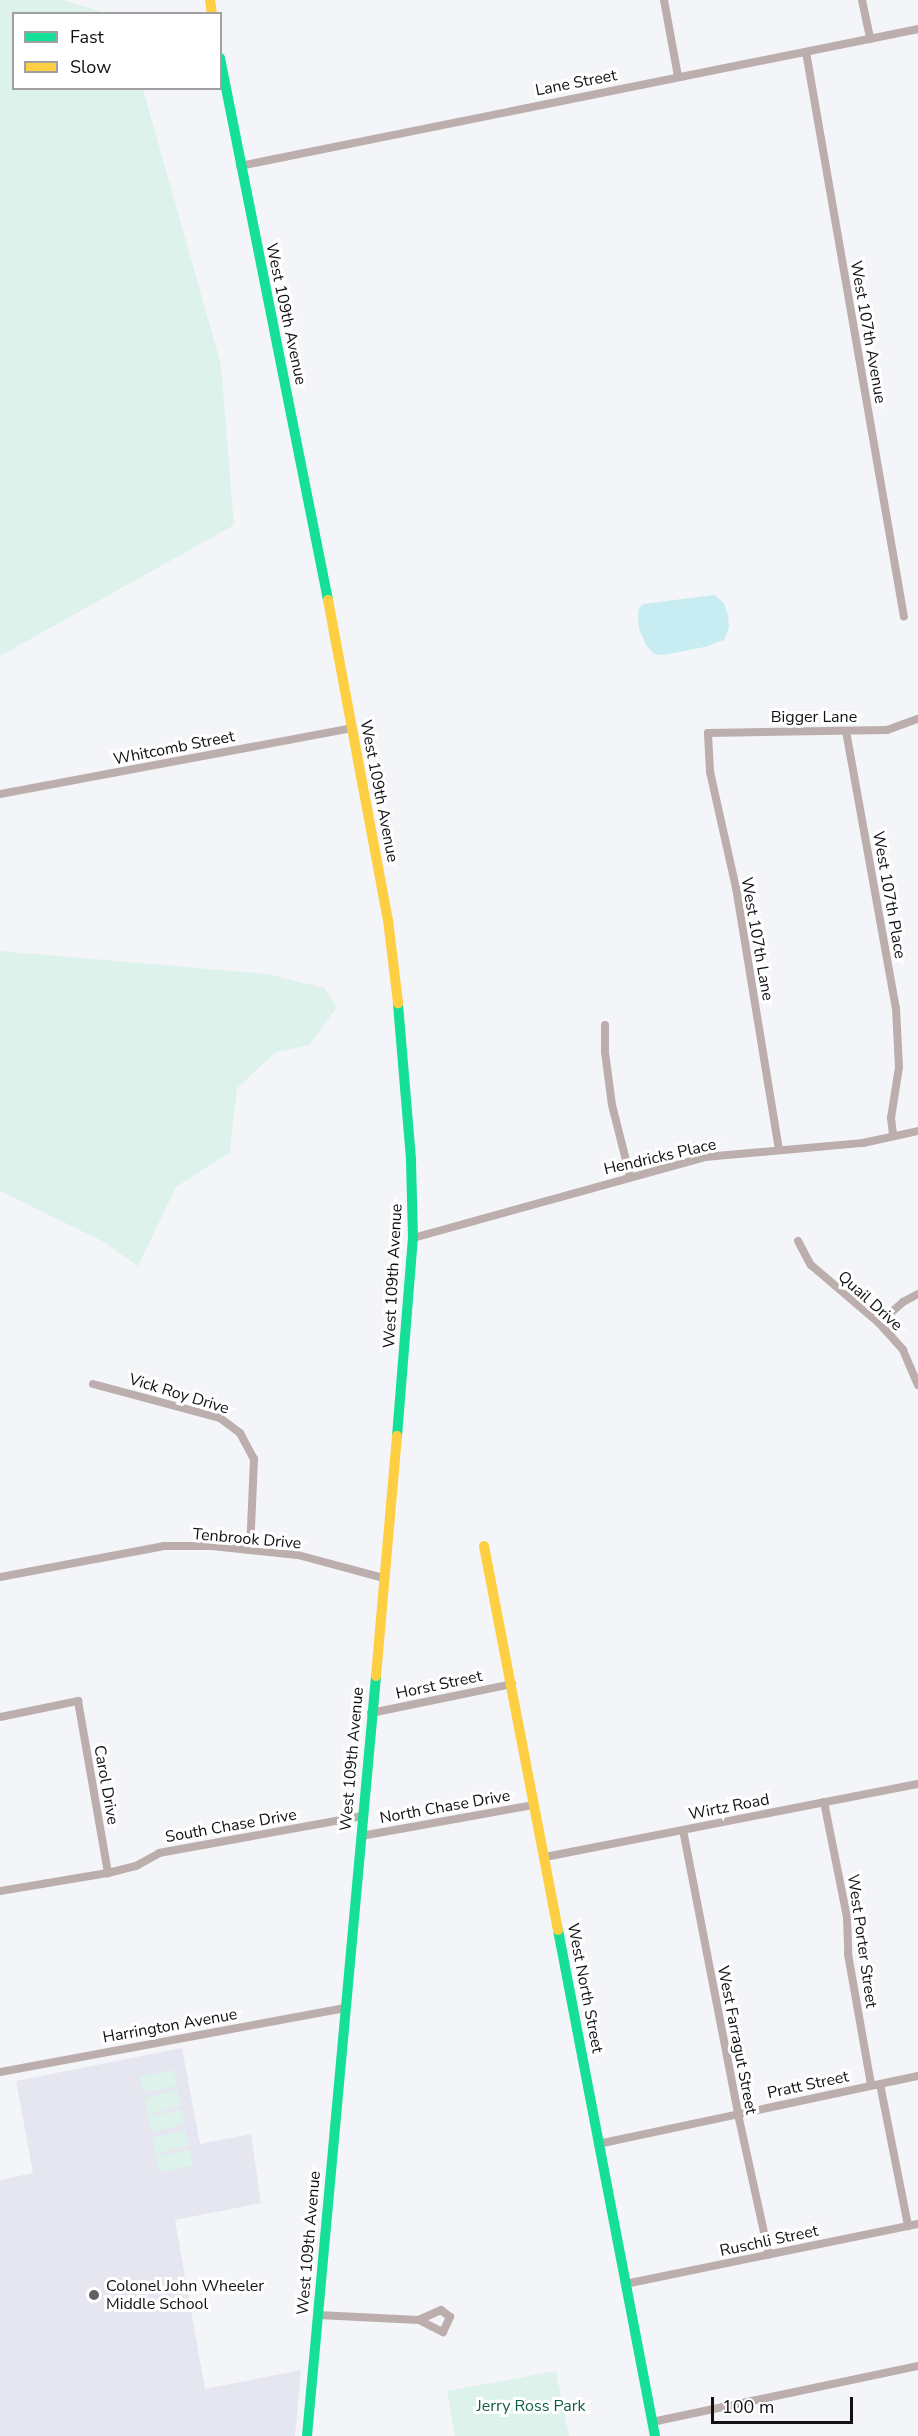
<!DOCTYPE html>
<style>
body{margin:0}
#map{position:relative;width:918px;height:2436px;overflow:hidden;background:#f4f5f9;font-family:"Nunito Sans",sans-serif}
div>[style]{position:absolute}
.built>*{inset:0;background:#e5e6ef}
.green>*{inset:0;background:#ddf2ea;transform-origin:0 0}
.water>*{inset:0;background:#c7edf2}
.street>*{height:8px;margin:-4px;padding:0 4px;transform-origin:4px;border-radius:4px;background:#bbaead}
.fast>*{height:10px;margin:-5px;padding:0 5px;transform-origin:5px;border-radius:5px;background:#16e098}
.slow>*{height:10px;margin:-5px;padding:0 5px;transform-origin:5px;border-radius:5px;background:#ffcf43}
.dots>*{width:16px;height:16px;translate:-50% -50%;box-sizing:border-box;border:3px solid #fff;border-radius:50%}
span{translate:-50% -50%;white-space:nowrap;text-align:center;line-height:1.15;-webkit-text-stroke:6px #fff;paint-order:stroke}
.street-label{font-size:16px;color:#111113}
.poi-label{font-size:16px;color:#111113}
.left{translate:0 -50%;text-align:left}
.park-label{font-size:16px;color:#0f5d42}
.legend{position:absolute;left:12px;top:12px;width:210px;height:78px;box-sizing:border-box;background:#fff;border:2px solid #a0a0a1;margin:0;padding:8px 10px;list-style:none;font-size:18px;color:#111113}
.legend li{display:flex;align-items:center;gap:12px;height:30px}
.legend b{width:30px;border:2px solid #a0a0a1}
.scale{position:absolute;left:711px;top:2397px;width:142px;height:27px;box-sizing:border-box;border:3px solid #111113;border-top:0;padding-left:8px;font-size:18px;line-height:21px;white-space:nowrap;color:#111113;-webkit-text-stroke:4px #fff;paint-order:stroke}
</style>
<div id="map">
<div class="built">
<i style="clip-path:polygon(182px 2048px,200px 2144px,251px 2134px,261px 2203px,175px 2220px,205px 2389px,301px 2370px,295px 2436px,0 2436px,0 2180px,33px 2173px,16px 2081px)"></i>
</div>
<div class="green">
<i style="clip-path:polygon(0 0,62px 0,106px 13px,14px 14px,14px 88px,143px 89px,221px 365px,234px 525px,0 656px)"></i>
<i style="clip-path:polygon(0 951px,267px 974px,324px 988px,337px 1007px,309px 1045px,276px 1052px,237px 1088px,230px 1152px,176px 1187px,138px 1266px,102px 1241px,0 1191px)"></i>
<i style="left:174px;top:2070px;width:16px;height:35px;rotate:79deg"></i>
<i style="left:177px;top:2090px;width:16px;height:34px;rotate:75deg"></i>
<i style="left:182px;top:2110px;width:15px;height:35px;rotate:79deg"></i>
<i style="left:185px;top:2130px;width:16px;height:34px;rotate:76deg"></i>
<i style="left:189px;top:2150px;width:16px;height:34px;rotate:79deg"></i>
<i style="clip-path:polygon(556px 2371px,569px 2436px,455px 2436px,447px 2391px)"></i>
</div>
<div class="water">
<i style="clip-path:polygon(714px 595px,724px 603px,728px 615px,729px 628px,724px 640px,705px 647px,663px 655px,654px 654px,646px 645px,639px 629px,638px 616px,639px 608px,643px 604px)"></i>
</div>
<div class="street">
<i style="left:664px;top:0;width:77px;rotate:79.6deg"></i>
<i style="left:862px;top:0;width:40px;rotate:78deg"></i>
<i style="left:806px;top:52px;width:573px;rotate:80.16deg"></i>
<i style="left:240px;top:166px;width:692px;rotate:-11.42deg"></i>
<i style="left:846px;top:731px;width:281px;rotate:79.8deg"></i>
<i style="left:896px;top:1008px;width:59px;rotate:87.1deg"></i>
<i style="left:899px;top:1067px;width:52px;rotate:98.9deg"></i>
<i style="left:891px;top:1118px;width:17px;rotate:83deg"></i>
<i style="left:0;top:794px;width:358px;rotate:-10.6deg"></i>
<i style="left:605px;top:1025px;width:27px;rotate:90deg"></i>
<i style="left:605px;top:1052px;width:53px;rotate:82.5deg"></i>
<i style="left:612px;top:1105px;width:73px;rotate:75.8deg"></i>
<i style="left:779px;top:1150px;width:266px;rotate:-99.3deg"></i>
<i style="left:736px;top:888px;width:119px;rotate:-102.6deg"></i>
<i style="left:710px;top:772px;width:39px;rotate:-93deg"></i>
<i style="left:708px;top:733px;width:179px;rotate:-1deg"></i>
<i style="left:887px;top:730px;width:33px;rotate:-20deg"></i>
<i style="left:413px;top:1238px;width:303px;rotate:-15.5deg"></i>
<i style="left:705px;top:1157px;width:159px;rotate:-5.1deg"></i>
<i style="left:863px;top:1143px;width:56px;rotate:-12.3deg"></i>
<i style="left:798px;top:1241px;width:27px;rotate:62deg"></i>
<i style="left:811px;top:1265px;width:89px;rotate:40.5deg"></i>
<i style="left:879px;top:1323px;width:36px;rotate:48deg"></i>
<i style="left:903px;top:1350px;width:38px;rotate:67deg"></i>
<i style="left:879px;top:1323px;width:32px;rotate:-41deg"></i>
<i style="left:903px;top:1302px;width:17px;rotate:-28deg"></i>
<i style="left:93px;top:1384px;width:131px;rotate:15deg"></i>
<i style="left:220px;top:1418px;width:25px;rotate:37deg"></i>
<i style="left:240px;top:1433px;width:30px;rotate:62deg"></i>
<i style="left:254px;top:1459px;width:91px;rotate:92.5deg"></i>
<i style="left:0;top:1577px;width:167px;rotate:-10.7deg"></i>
<i style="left:164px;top:1546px;width:48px"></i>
<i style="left:212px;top:1546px;width:86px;rotate:6deg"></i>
<i style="left:298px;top:1555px;width:89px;rotate:15deg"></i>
<i style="left:371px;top:1713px;width:144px;rotate:-11.6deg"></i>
<i style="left:0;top:1717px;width:80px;rotate:-11.6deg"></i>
<i style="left:78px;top:1701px;width:175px;rotate:80.1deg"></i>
<i style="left:824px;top:1802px;width:117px;rotate:78.7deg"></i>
<i style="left:847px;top:1917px;width:37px;rotate:88deg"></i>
<i style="left:848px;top:1954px;width:133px;rotate:80deg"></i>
<i style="left:683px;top:1830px;width:289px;rotate:79deg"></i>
<i style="left:738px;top:2114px;width:144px;rotate:77.6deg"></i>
<i style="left:361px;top:1836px;width:176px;rotate:-10.2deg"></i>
<i style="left:545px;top:1857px;width:380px;rotate:-11.1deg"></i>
<i style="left:0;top:1891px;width:109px;rotate:-9.5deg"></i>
<i style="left:108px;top:1873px;width:29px;rotate:-14deg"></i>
<i style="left:136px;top:1866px;width:26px;rotate:-29deg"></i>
<i style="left:159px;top:1853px;width:207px;rotate:-10.3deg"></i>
<i style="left:0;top:2072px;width:351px;rotate:-10.5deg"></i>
<i style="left:880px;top:2084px;width:145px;rotate:78.8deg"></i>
<i style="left:598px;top:2144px;width:327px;rotate:-12deg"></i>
<i style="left:625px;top:2284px;width:299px;rotate:-11.6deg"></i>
<i style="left:318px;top:2315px;width:101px;rotate:2.8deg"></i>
<i style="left:419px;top:2320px;width:27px;rotate:27deg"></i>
<i style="left:443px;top:2332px;width:17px;rotate:-65deg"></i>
<i style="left:450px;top:2317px;width:11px;rotate:-142deg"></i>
<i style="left:441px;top:2310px;width:24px;rotate:156deg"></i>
<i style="left:652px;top:2422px;width:272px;rotate:-11.9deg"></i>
</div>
<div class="fast">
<i style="left:220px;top:58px;width:553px;rotate:78.73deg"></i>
<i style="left:397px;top:1436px;width:199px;rotate:-85.4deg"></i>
<i style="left:413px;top:1238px;width:79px;rotate:-91.5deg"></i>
<i style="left:411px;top:1159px;width:157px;rotate:-94.8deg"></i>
<i style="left:558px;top:1930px;width:515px;rotate:79.15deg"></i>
<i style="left:307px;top:2436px;width:763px;rotate:-84.81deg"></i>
</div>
<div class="slow">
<i style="left:210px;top:0;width:14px;rotate:82deg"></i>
<i style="left:328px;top:600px;width:326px;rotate:79.4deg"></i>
<i style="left:388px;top:920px;width:84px;rotate:83.1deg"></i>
<i style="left:484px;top:1546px;width:391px;rotate:79.1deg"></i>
<i style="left:376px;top:1676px;width:241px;rotate:-85deg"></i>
</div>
<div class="dots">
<i style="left:94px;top:2295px;background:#606164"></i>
</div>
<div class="street-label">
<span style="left:576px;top:83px;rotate:-11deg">Lane Street</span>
<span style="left:286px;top:314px;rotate:78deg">West 109th Avenue</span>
<span style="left:868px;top:332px;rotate:80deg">West 107th Avenue</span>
<span style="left:814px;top:717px">Bigger Lane</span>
<span style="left:174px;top:748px;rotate:-11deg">Whitcomb Street</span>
<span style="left:379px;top:791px;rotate:79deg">West 109th Avenue</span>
<span style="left:889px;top:895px;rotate:80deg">West 107th Place</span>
<span style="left:757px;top:939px;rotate:80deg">West 107th Lane</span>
<span style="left:660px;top:1157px;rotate:-13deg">Hendricks Place</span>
<span style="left:393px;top:1276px;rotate:-87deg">West 109th Avenue</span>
<span style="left:870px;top:1301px;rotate:42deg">Quail Drive</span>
<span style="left:179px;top:1394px;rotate:17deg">Vick Roy Drive</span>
<span style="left:247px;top:1539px;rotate:5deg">Tenbrook Drive</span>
<span style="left:439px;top:1685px;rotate:-12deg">Horst Street</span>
<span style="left:352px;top:1759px;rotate:-85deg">West 109th Avenue</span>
<span style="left:106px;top:1785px;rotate:80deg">Carol Drive</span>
<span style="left:445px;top:1807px;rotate:-10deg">North Chase Drive</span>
<span style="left:729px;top:1807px;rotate:-11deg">Wirtz Road</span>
<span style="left:231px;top:1826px;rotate:-10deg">South Chase Drive</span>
<span style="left:862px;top:1941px;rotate:82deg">West Porter Street</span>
<span style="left:585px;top:1988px;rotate:79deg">West North Street</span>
<span style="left:170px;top:2026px;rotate:-10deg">Harrington Avenue</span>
<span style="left:737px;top:2040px;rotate:79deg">West Farragut Street</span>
<span style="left:808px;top:2085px;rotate:-12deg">Pratt Street</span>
<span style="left:769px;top:2241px;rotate:-12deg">Ruschli Street</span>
<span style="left:309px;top:2243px;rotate:-85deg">West 109th Avenue</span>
</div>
<div class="poi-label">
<span class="left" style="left:106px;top:2295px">Colonel John Wheeler<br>Middle School</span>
</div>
<div class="park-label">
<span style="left:531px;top:2406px">Jerry Ross Park</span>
</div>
<ul class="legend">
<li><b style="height:8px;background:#16e098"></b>Fast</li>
<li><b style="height:8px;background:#ffcf43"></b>Slow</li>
</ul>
<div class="scale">100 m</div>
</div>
